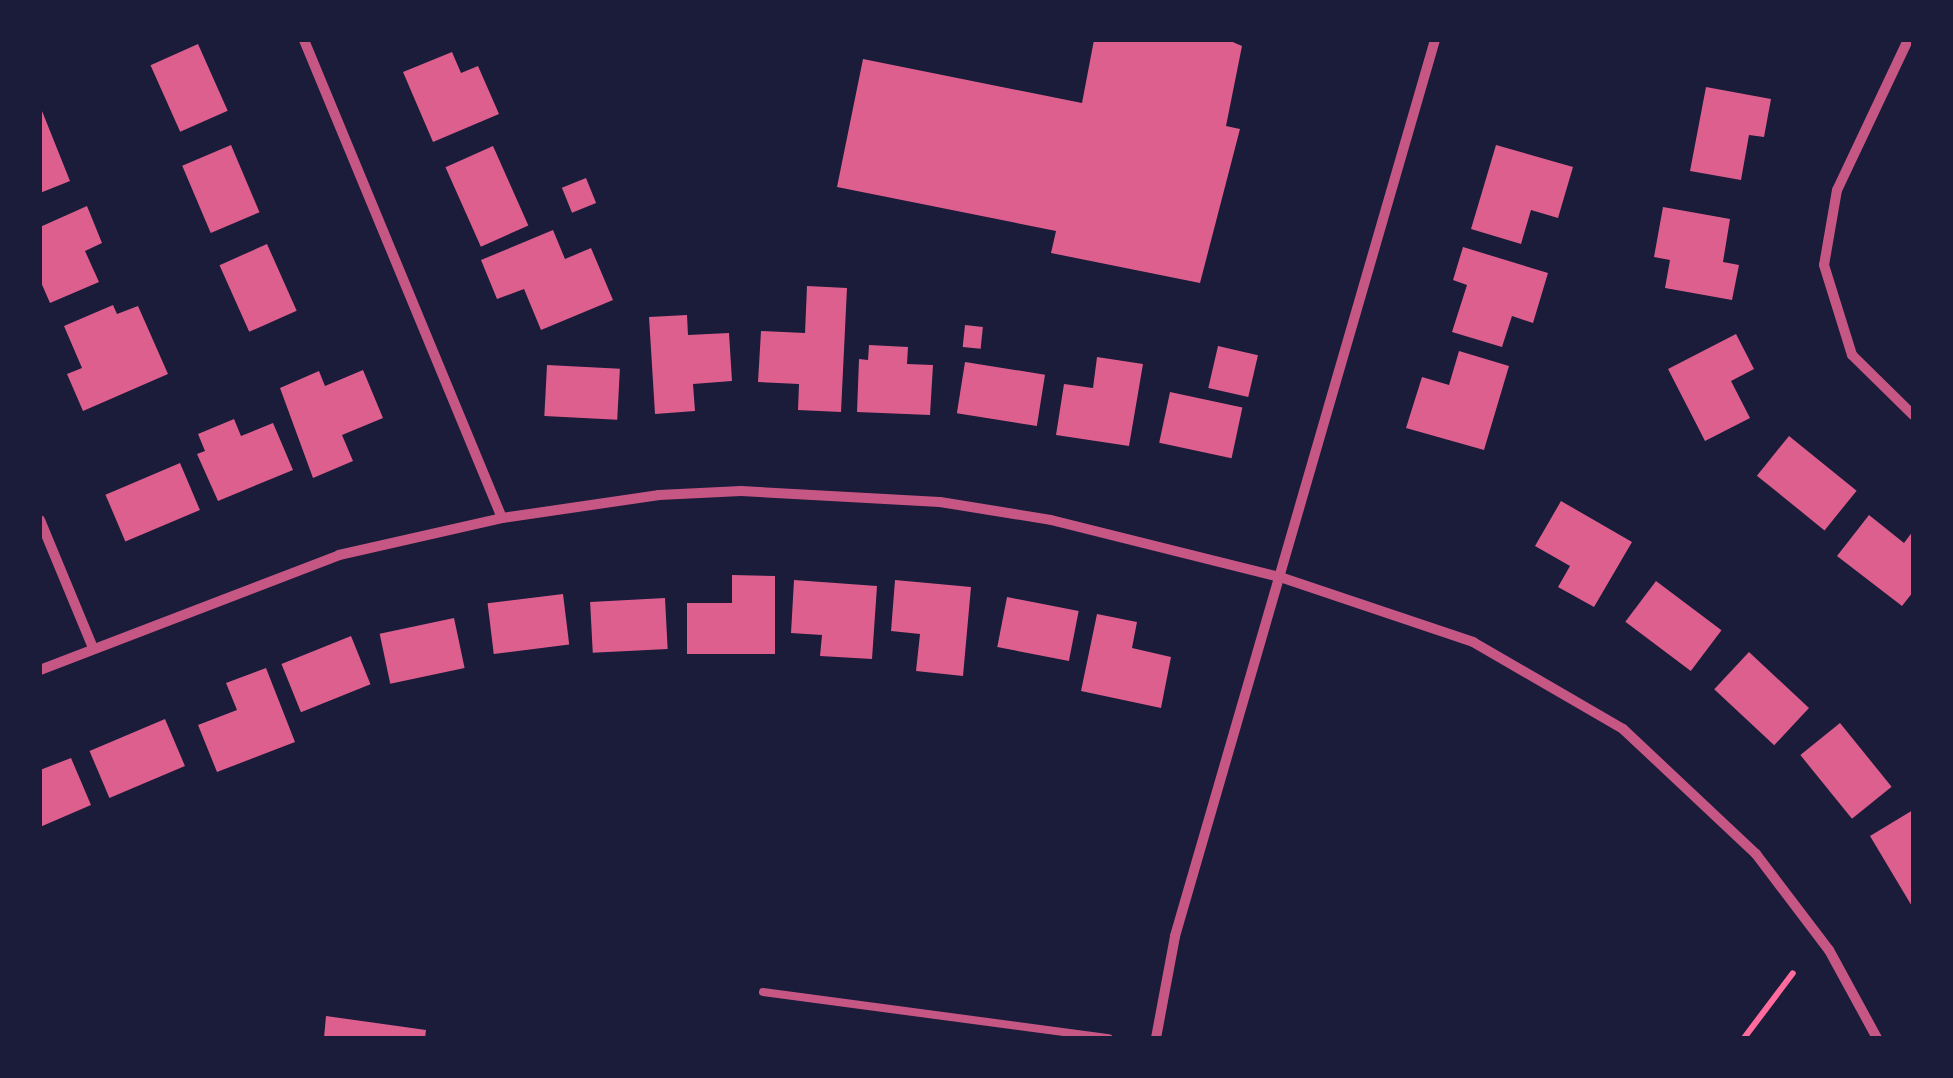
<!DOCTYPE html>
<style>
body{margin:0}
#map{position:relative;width:1953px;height:1078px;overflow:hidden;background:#1b1b3a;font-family:Signika,sans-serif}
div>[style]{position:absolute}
.building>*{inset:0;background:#dd5f8e;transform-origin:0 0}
.path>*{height:6px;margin:-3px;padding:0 3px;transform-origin:3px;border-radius:3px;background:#ff6b9d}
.service>*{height:8px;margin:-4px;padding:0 4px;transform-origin:4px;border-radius:4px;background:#c65784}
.minor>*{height:10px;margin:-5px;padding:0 5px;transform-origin:5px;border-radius:5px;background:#c65784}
span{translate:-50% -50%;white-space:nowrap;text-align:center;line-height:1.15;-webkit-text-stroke:8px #1b1b3a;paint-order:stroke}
.frame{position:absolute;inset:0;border:42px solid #1b1b3a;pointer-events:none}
</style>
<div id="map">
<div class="building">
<i style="clip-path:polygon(1094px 40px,1228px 40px,1242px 46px,1226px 126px,1240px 129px,1200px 283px,1051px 253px,1056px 231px,837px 187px,863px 59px,1082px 103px)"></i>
<i style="left:198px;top:44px;width:73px;height:52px;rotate:66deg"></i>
<i style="clip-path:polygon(452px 52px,461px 73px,478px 66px,499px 114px,433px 142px,403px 72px)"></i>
<i style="clip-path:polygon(1706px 87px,1771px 99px,1764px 137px,1749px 135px,1741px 180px,1690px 171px)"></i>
<i style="clip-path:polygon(40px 106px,70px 181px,40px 193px)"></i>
<i style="left:231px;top:145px;width:73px;height:53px;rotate:67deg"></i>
<i style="clip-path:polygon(1496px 145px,1573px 167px,1558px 218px,1531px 210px,1521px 244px,1471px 229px)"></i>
<i style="left:493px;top:146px;width:87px;height:52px;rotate:66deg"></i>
<i style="left:586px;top:178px;width:27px;height:26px;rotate:68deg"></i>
<i style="clip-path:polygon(87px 206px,102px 243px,85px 251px,99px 282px,50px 303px,40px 280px,40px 227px)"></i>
<i style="clip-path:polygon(1663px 207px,1730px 219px,1723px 262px,1739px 265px,1732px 300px,1665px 288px,1670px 260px,1654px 257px)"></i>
<i style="clip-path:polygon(553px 230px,565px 259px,591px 248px,613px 300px,541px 330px,524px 289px,497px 299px,481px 260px)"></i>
<i style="left:267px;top:244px;width:73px;height:52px;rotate:66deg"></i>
<i style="clip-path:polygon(1463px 247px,1548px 273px,1533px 323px,1512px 316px,1502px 347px,1452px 332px,1467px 285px,1453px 280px)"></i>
<i style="clip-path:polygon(807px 286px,847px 288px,841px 412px,798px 410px,799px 384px,758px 382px,761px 331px,805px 333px)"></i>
<i style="clip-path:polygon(113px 305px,117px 314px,138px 306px,168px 374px,83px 411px,67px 374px,82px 368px,64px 326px)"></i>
<i style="clip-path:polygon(687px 315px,688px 335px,729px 333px,732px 381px,693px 384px,695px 411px,655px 414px,649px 317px)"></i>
<i style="left:965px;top:325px;width:18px;height:22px;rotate:6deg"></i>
<i style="clip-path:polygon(1736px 334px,1754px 369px,1731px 381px,1750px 418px,1705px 441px,1668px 369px)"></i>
<i style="clip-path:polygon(869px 345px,908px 347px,907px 364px,933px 365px,930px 415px,857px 412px,859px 359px,868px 360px)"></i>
<i style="left:1218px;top:346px;width:41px;height:43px;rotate:13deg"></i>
<i style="clip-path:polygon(1459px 351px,1509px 366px,1484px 450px,1406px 428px,1422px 377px,1449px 385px)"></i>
<i style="clip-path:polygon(1097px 357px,1143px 364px,1129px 446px,1056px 435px,1064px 384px,1093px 388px)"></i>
<i style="left:965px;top:362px;width:81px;height:52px;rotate:9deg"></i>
<i style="left:547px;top:365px;width:73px;height:51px;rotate:3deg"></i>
<i style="clip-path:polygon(363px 370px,383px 418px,342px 435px,353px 461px,313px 478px,280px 388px,319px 371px,325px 386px)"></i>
<i style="left:1170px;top:392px;width:74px;height:52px;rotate:12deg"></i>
<i style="clip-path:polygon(234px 419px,241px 436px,273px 423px,293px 470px,218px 501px,197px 454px,205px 451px,198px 434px)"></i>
<i style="left:1789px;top:436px;width:87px;height:51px;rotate:39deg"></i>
<i style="left:180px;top:463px;width:51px;height:81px;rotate:67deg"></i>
<i style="clip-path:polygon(1561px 501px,1632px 542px,1594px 607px,1558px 587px,1570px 566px,1535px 546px)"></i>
<i style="clip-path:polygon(1869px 515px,1904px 543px,1913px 531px,1913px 592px,1902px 606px,1837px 556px)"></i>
<i style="clip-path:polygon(732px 575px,775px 576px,775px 654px,687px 654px,687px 603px,732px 603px)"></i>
<i style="clip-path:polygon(794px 580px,877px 586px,872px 659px,820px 656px,822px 635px,791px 633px)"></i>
<i style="clip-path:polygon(895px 580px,971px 587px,963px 676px,916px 671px,920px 634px,891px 631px)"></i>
<i style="left:1656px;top:581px;width:82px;height:51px;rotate:37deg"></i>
<i style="left:563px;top:594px;width:51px;height:76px;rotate:83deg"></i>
<i style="left:1007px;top:597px;width:73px;height:51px;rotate:11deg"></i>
<i style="left:665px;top:598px;width:51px;height:75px;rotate:87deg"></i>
<i style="clip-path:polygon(1097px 614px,1137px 622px,1132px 648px,1171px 657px,1161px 708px,1081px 691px)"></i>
<i style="left:454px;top:618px;width:51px;height:76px;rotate:78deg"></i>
<i style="left:351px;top:636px;width:52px;height:75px;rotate:68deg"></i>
<i style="left:1749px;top:652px;width:82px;height:51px;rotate:43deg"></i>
<i style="clip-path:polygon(266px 668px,295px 742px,217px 772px,198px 725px,237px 710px,226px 683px)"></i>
<i style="left:165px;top:719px;width:51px;height:82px;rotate:67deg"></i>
<i style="left:1840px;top:723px;width:82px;height:51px;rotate:51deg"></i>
<i style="clip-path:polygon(71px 758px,91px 805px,40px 827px,40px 770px)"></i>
<i style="clip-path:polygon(1913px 810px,1913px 908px,1870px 836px)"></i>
<i style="clip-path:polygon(326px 1016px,426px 1030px,425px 1038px,324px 1038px)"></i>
</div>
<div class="path">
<i style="left:1744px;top:1038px;width:81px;rotate:-53deg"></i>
</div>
<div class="service">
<i style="left:763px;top:992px;width:349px;rotate:7.6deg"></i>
</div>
<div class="minor">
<i style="left:304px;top:40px;width:517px;rotate:67.5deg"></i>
<i style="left:1908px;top:40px;width:166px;rotate:115.3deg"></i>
<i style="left:1837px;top:190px;width:76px;rotate:99.8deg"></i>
<i style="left:1824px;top:265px;width:94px;rotate:72.7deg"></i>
<i style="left:1852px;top:355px;width:86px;rotate:44.5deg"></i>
<i style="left:40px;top:520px;width:139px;rotate:67.5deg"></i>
<i style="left:40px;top:670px;width:320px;rotate:-21deg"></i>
<i style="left:339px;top:555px;width:167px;rotate:-12.8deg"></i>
<i style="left:502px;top:518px;width:159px;rotate:-8.3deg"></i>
<i style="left:659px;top:495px;width:82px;rotate:-2.8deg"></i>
<i style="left:741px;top:491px;width:199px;rotate:3.2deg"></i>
<i style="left:940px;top:502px;width:112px;rotate:9.2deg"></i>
<i style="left:1051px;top:520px;width:236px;rotate:14deg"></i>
<i style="left:1280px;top:577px;width:204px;rotate:18.6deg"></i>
<i style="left:1473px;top:642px;width:173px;rotate:30.1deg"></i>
<i style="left:1623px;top:729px;width:183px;rotate:43.2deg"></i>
<i style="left:1756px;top:854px;width:121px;rotate:52.8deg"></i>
<i style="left:1829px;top:950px;width:100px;rotate:61.4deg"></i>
<i style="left:1156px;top:1038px;width:104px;rotate:-79.4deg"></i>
<i style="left:1175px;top:936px;width:933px;rotate:-73.82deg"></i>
</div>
<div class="frame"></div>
</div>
